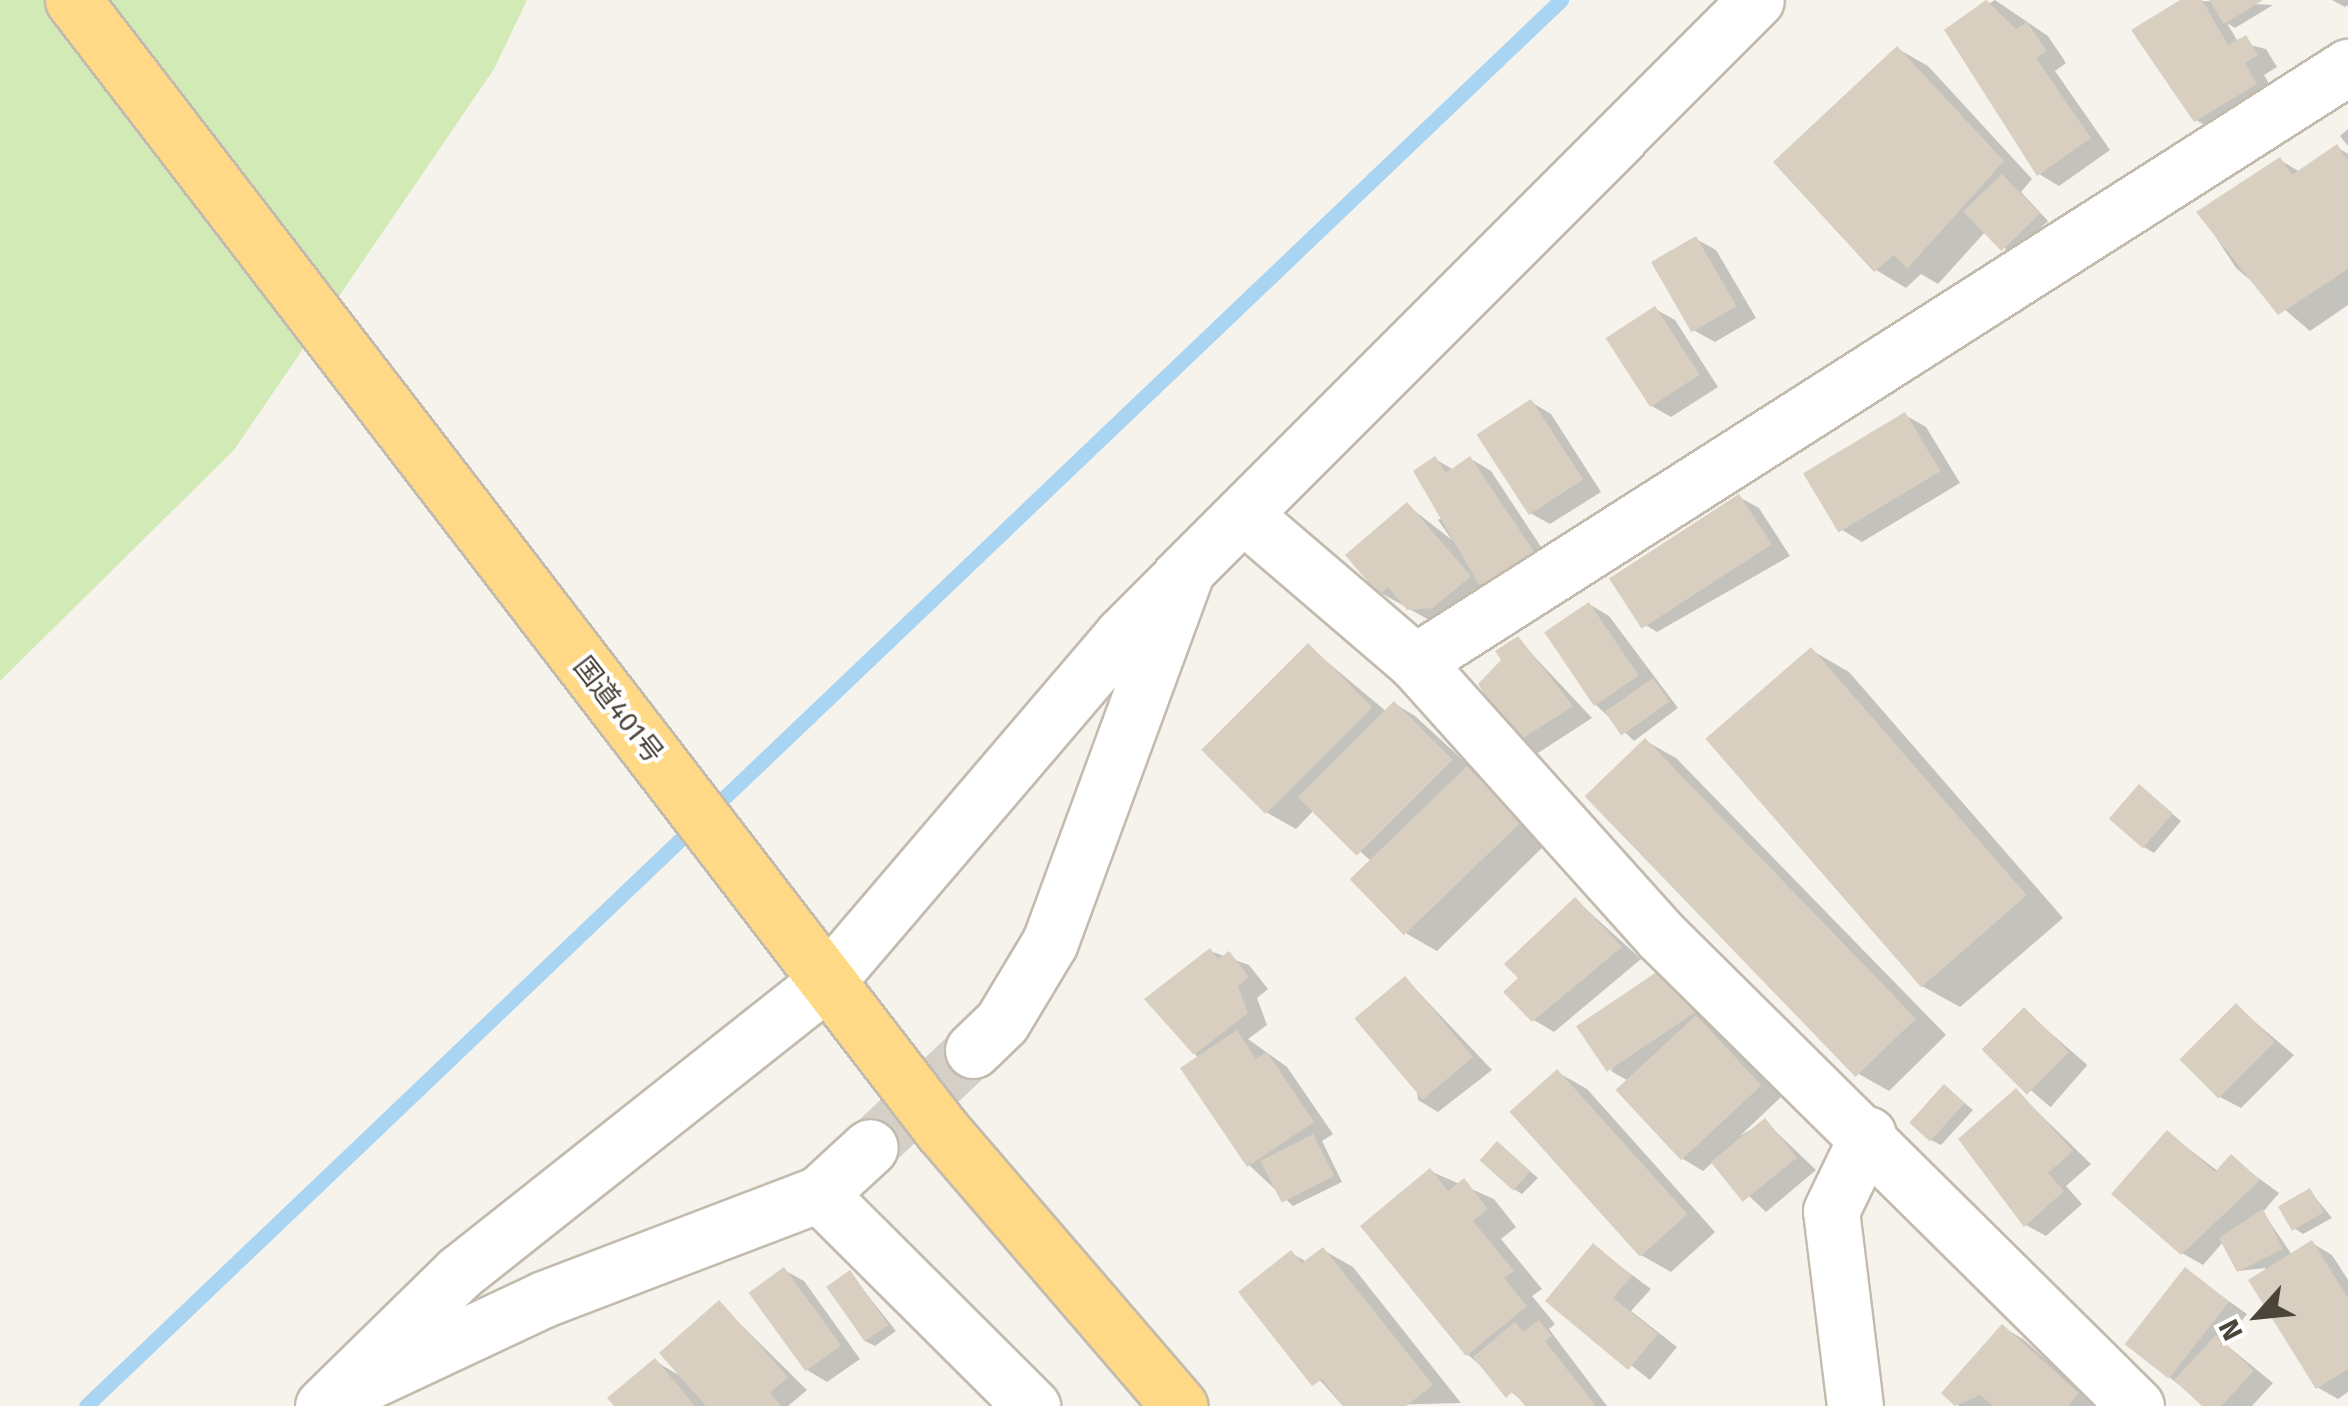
<!DOCTYPE html>
<meta charset="utf-8">
<style>
body{margin:0}
#map{position:relative;width:2348px;height:1406px;overflow:hidden;background:#f6f3ec;font-family:"Fira Sans","Noto Sans JP",sans-serif}
div>[style]{position:absolute}
.green>*{inset:0;background:#d2eab5}
.shadow>*{inset:0;background:#0003;transform-origin:0 0}
.stream>*{height:15px;margin:-7.5px;padding:0 7.5px;transform-origin:7.5px;border-radius:7.5px;background:#a9d4f2}
.building>*{inset:0;background:#d8cfc1;transform-origin:0 0}
.minor-tunnel>*{height:55px;margin-top:-27.5px;transform-origin:0;background:repeating-linear-gradient(90deg,#d4d0c8 0 55px,transparent 0 83px)}
.roads{filter:drop-shadow(2px 0 #c2bbae) drop-shadow(-2px 0 #c2bbae) drop-shadow(0 2px #c2bbae) drop-shadow(0 -2px #c2bbae)}
.minor>*{height:55px;margin:-27.5px;padding:0 27.5px;transform-origin:27.5px;border-radius:27.5px;background:#fff}
.trunk>*{height:55px;margin:-27.5px;padding:0 27.5px;transform-origin:27.5px;border-radius:27.5px;background:#ffd985}
span{translate:-50% -50%;white-space:nowrap;text-align:center;line-height:1.15;-webkit-text-stroke:8px #fff;paint-order:stroke}
.street-label{font-size:28px;color:#4b4439}
.north{position:absolute;left:2208px;top:1266px;width:100px;height:100px;-webkit-text-stroke:8px #fff;paint-order:stroke;rotate:243deg;font-size:28px;font-weight:700;line-height:40px;text-align:center;color:#4b4439}
.north::after{content:'';display:block;margin:auto;width:35px;height:45px;background:#4b4439;clip-path:polygon(50% 0,100% 100%,50% 72%,0 100%)}
</style>
<div id="map">
<div class="green">
<i style="clip-path:polygon(0 0,527px 0,494px 69px,234px 450px,0 681px)"></i>
</div>
<div class="shadow">
<i style="clip-path:polygon(1995px 0,2048px 36px,2066px 63px,2055px 71px,2110px 150px,2059px 186px,2039px 174px,1947px 30px)"></i>
<i style="clip-path:polygon(2185px 0,2273px 5px,2235px 28px,2227px 23px,2238px 42px,2266px 49px,2277px 67px,2264px 75px,2276px 96px,2216px 132px,2196px 120px)"></i>
<i style="clip-path:polygon(2332px 0,2348px 0,2348px 5px,2345px 7px)"></i>
<i style="clip-path:polygon(1898px 49px,1928px 66px,2032px 179px,2021px 192px,2048px 221px,2012px 255px,1986px 231px,1938px 284px,1921px 274px,1906px 288px,1876px 270px)"></i>
<i style="clip-path:polygon(2348px 129px,2348px 146px,2340px 136px)"></i>
<i style="clip-path:polygon(2337px 147px,2348px 154px,2348px 305px,2310px 331px,2236px 268px,2200px 213px,2280px 160px,2300px 172px)"></i>
<i style="clip-path:polygon(1696px 239px,1716px 250px,1756px 318px,1715px 342px,1695px 331px)"></i>
<i style="clip-path:polygon(1655px 309px,1675px 320px,1718px 387px,1671px 417px,1650px 405px)"></i>
<i style="clip-path:polygon(1531px 402px,1551px 414px,1601px 492px,1550px 524px,1530px 513px)"></i>
<i style="clip-path:polygon(1905px 415px,1926px 427px,1960px 483px,1862px 542px,1842px 530px)"></i>
<i style="clip-path:polygon(1435px 459px,1454px 470px,1471px 459px,1491px 471px,1553px 565px,1454px 618px,1429px 620px,1381px 593px,1407px 505px,1452px 540px,1438px 520px,1446px 515px)"></i>
<i style="clip-path:polygon(1739px 497px,1759px 508px,1790px 556px,1657px 632px,1637px 620px)"></i>
<i style="clip-path:polygon(1589px 604px,1609px 616px,1678px 708px,1634px 741px,1595px 704px)"></i>
<i style="clip-path:polygon(1518px 639px,1592px 718px,1538px 753px,1517px 741px,1504px 660px)"></i>
<i style="clip-path:polygon(1308px 646px,1387px 712px,1395px 704px,1415px 716px,1550px 840px,1437px 951px,1407px 934px,1372px 862px,1314px 810px,1296px 829px,1266px 812px)"></i>
<i style="clip-path:polygon(1811px 650px,1849px 672px,2063px 918px,1960px 1007px,1922px 986px)"></i>
<i style="clip-path:polygon(1646px 741px,1676px 758px,1946px 1035px,1889px 1091px,1859px 1074px)"></i>
<i style="clip-path:polygon(2140px 787px,2181px 821px,2154px 853px,2144px 847px)"></i>
<i style="clip-path:polygon(1576px 900px,1641px 959px,1554px 1032px,1534px 1020px,1521px 978px)"></i>
<i style="clip-path:polygon(1210px 951px,1249px 965px,1268px 989px,1257px 998px,1267px 1025px,1248px 1039px,1287px 1067px,1333px 1134px,1322px 1141px,1342px 1182px,1293px 1206px,1249px 1165px,1195px 1053px)"></i>
<i style="clip-path:polygon(1664px 970px,1781px 1097px,1740px 1136px,1765px 1121px,1816px 1170px,1766px 1212px,1713px 1162px,1703px 1171px,1683px 1159px,1630px 1082px,1611px 1071px)"></i>
<i style="clip-path:polygon(1406px 979px,1492px 1070px,1438px 1112px,1418px 1100px)"></i>
<i style="clip-path:polygon(2236px 1006px,2294px 1055px,2241px 1108px,2220px 1097px)"></i>
<i style="left:2024px;top:1010px;width:84px;height:56px;rotate:41deg"></i>
<i style="clip-path:polygon(1557px 1072px,1587px 1089px,1715px 1232px,1671px 1272px,1641px 1255px)"></i>
<i style="clip-path:polygon(1945px 1087px,1973px 1110px,1941px 1145px,1931px 1140px)"></i>
<i style="clip-path:polygon(2016px 1091px,2091px 1164px,2066px 1186px,2082px 1204px,2046px 1236px,2026px 1225px)"></i>
<i style="clip-path:polygon(2168px 1133px,2219px 1172px,2231px 1158px,2279px 1193px,2263px 1212px,2292px 1255px,2312px 1243px,2332px 1255px,2348px 1280px,2348px 1392px,2338px 1399px,2317px 1387px,2265px 1268px,2239px 1271px,2224px 1241px,2203px 1265px,2182px 1253px)"></i>
<i style="clip-path:polygon(1498px 1144px,1538px 1178px,1522px 1194px,1512px 1188px)"></i>
<i style="clip-path:polygon(1430px 1171px,1494px 1199px,1516px 1227px,1501px 1239px,1542px 1289px,1532px 1296px,1555px 1324px,1549px 1329px,1607px 1406px,1528px 1406px,1467px 1354px)"></i>
<i style="clip-path:polygon(2310px 1191px,2332px 1218px,2303px 1234px,2294px 1228px)"></i>
<i style="clip-path:polygon(1593px 1246px,1651px 1289px,1631px 1311px,1677px 1347px,1650px 1380px,1548px 1301px)"></i>
<i style="clip-path:polygon(1323px 1250px,1353px 1267px,1461px 1403px,1343px 1406px,1242px 1293px,1291px 1253px,1307px 1262px)"></i>
<i style="clip-path:polygon(784px 1270px,804px 1281px,860px 1359px,827px 1382px,807px 1370px)"></i>
<i style="clip-path:polygon(2185px 1270px,2247px 1314px,2224px 1343px,2273px 1383px,2252px 1406px,2206px 1406px,2127px 1344px)"></i>
<i style="clip-path:polygon(850px 1273px,896px 1331px,875px 1346px,865px 1341px)"></i>
<i style="clip-path:polygon(719px 1303px,807px 1390px,788px 1406px,617px 1406px,655px 1361px,682px 1377px)"></i>
<i style="clip-path:polygon(2002px 1327px,2023px 1339px,2098px 1406px,1959px 1406px,1944px 1392px)"></i>
</div>
<div class="stream">
<i style="left:86px;top:1406px;width:2038px;rotate:-43.63deg"></i>
</div>
<div class="building">
<i style="clip-path:polygon(1986px 0,2016px 29px,2027px 22px,2047px 51px,2036px 58px,2091px 138px,2037px 176px,1944px 30px)"></i>
<i style="clip-path:polygon(2180px 0,2202px 0,2228px 45px,2246px 35px,2258px 55px,2245px 63px,2257px 84px,2194px 122px,2131px 30px)"></i>
<i style="clip-path:polygon(2209px 0,2263px 0,2224px 24px)"></i>
<i style="clip-path:polygon(1897px 46px,2004px 161px,1907px 269px,1894px 255px,1874px 272px,1773px 162px)"></i>
<i style="clip-path:polygon(2337px 144px,2348px 161px,2348px 269px,2278px 315px,2196px 212px,2280px 157px,2292px 175px)"></i>
<i style="left:2002px;top:174px;width:55px;height:54px;rotate:46deg"></i>
<i style="left:1696px;top:236px;width:81px;height:52px;rotate:60deg"></i>
<i style="left:1655px;top:306px;width:82px;height:59px;rotate:57deg"></i>
<i style="left:1531px;top:399px;width:96px;height:65px;rotate:57deg"></i>
<i style="left:1905px;top:412px;width:69px;height:119px;rotate:59deg"></i>
<i style="clip-path:polygon(1435px 456px,1446px 473px,1470px 456px,1535px 553px,1481px 588px,1413px 471px)"></i>
<i style="left:1739px;top:494px;width:60px;height:155px;rotate:57deg"></i>
<i style="clip-path:polygon(1407px 502px,1471px 576px,1433px 608px,1407px 610px,1388px 587px,1379px 595px,1345px 555px)"></i>
<i style="left:1589px;top:602px;width:89px;height:54px;rotate:56deg"></i>
<i style="clip-path:polygon(1518px 636px,1573px 706px,1516px 743px,1478px 684px,1501px 660px,1495px 651px)"></i>
<i style="left:1308px;top:643px;width:91px;height:151px;rotate:45deg"></i>
<i style="left:1811px;top:647px;width:329px;height:140px;rotate:49deg"></i>
<i style="left:1653px;top:678px;width:29px;height:59px;rotate:55deg"></i>
<i style="left:1394px;top:701px;width:83px;height:136px;rotate:45deg"></i>
<i style="left:1645px;top:738px;width:390px;height:84px;rotate:46deg"></i>
<i style="left:1467px;top:766px;width:78px;height:163px;rotate:46deg"></i>
<i style="left:2139px;top:784px;width:45px;height:46px;rotate:41deg"></i>
<i style="clip-path:polygon(1575px 897px,1622px 947px,1532px 1022px,1503px 992px,1518px 978px,1504px 964px)"></i>
<i style="clip-path:polygon(1210px 948px,1218px 959px,1229px 951px,1249px 977px,1238px 986px,1248px 1013px,1194px 1055px,1144px 999px)"></i>
<i style="left:1664px;top:967px;width:55px;height:106px;rotate:56deg"></i>
<i style="left:1405px;top:976px;width:106px;height:66px;rotate:50deg"></i>
<i style="left:2236px;top:1003px;width:55px;height:80px;rotate:45deg"></i>
<i style="left:2024px;top:1007px;width:64px;height:60px;rotate:45deg"></i>
<i style="left:1696px;top:1015px;width:96px;height:110px;rotate:47deg"></i>
<i style="clip-path:polygon(1237px 1030px,1256px 1059px,1267px 1052px,1314px 1122px,1247px 1167px,1180px 1068px)"></i>
<i style="left:1557px;top:1069px;width:195px;height:64px;rotate:48deg"></i>
<i style="left:1944px;top:1084px;width:28px;height:52px;rotate:42deg"></i>
<i style="clip-path:polygon(2016px 1088px,2073px 1151px,2048px 1173px,2064px 1191px,2024px 1227px,1958px 1139px)"></i>
<i style="left:1765px;top:1118px;width:51px;height:70px;rotate:51deg"></i>
<i style="clip-path:polygon(2167px 1130px,2215px 1172px,2231px 1154px,2260px 1180px,2181px 1255px,2111px 1194px)"></i>
<i style="left:1313px;top:1134px;width:47px;height:59px;rotate:63deg"></i>
<i style="left:1497px;top:1141px;width:45px;height:26px;rotate:42deg"></i>
<i style="clip-path:polygon(1430px 1168px,1448px 1191px,1464px 1178px,1488px 1209px,1473px 1221px,1514px 1271px,1504px 1278px,1527px 1306px,1466px 1356px,1360px 1226px)"></i>
<i style="left:2310px;top:1188px;width:28px;height:37px;rotate:60deg"></i>
<i style="clip-path:polygon(2263px 1209px,2283px 1249px,2237px 1272px,2219px 1238px)"></i>
<i style="clip-path:polygon(2312px 1240px,2348px 1298px,2348px 1369px,2316px 1389px,2248px 1280px)"></i>
<i style="clip-path:polygon(1593px 1243px,1632px 1276px,1613px 1298px,1658px 1334px,1628px 1370px,1545px 1301px)"></i>
<i style="clip-path:polygon(1323px 1247px,1433px 1385px,1406px 1406px,1343px 1406px,1322px 1379px,1312px 1386px,1238px 1292px,1291px 1250px,1302px 1263px)"></i>
<i style="left:784px;top:1267px;width:97px;height:44px;rotate:54deg"></i>
<i style="left:2185px;top:1267px;width:56px;height:98px;rotate:38deg"></i>
<i style="left:850px;top:1270px;width:67px;height:29px;rotate:55deg"></i>
<i style="clip-path:polygon(719px 1300px,788px 1377px,770px 1393px,781px 1406px,706px 1406px,659px 1353px)"></i>
<i style="clip-path:polygon(1539px 1320px,1552px 1336px,1545px 1341px,1596px 1406px,1525px 1406px,1513px 1391px,1506px 1398px,1473px 1357px,1515px 1322px,1523px 1332px)"></i>
<i style="clip-path:polygon(2002px 1324px,2079px 1393px,2068px 1406px,1993px 1406px,1980px 1395px,1955px 1406px,1941px 1393px)"></i>
<i style="clip-path:polygon(2216px 1335px,2254px 1371px,2221px 1406px,2202px 1406px,2174px 1380px)"></i>
<i style="clip-path:polygon(655px 1358px,695px 1406px,614px 1406px,607px 1398px)"></i>
</div>
<div class="minor-tunnel">
<i style="left:870px;top:1147px;width:141px;rotate:-43.3deg"></i>
</div>
<div class="roads">
<div class="minor">
<i style="left:1246px;top:517px;width:223px;rotate:40.6deg"></i>
<i style="left:973px;top:1050px;width:40px;rotate:-44deg"></i>
<i style="left:1002px;top:1022px;width:93px;rotate:-59deg"></i>
<i style="left:1050px;top:942px;width:388px;rotate:-69.8deg"></i>
<i style="left:819px;top:1194px;width:301px;rotate:44.9deg"></i>
<i style="left:369px;top:1381px;width:193px;rotate:-25.1deg"></i>
<i style="left:544px;top:1299px;width:294px;rotate:-20.9deg"></i>
<i style="left:819px;top:1194px;width:69px;rotate:-42.7deg"></i>
<i style="left:323px;top:1406px;width:192px;rotate:-44.4deg"></i>
<i style="left:460px;top:1272px;width:468px;rotate:-38.4deg"></i>
<i style="left:827px;top:981px;width:455px;rotate:-49.5deg"></i>
<i style="left:1122px;top:635px;width:897px;rotate:-45.05deg"></i>
<i style="left:1855px;top:1406px;width:196px;rotate:-97deg"></i>
<i style="left:1831px;top:1211px;width:85px;rotate:-64.3deg"></i>
<i style="left:2136px;top:1406px;width:668px;rotate:-135.3deg"></i>
<i style="left:1661px;top:936px;width:368px;rotate:-131.9deg"></i>
<i style="left:1415px;top:662px;width:1107px;rotate:-32.53deg"></i>
</div>
<div class="trunk">
<i style="left:73px;top:0;width:1426px;rotate:52.44deg"></i>
<i style="left:942px;top:1130px;width:364px;rotate:49.3deg"></i>
</div>
</div>
<div class="street-label">
<span style="left:618px;top:710px;rotate:52deg">国道401号</span>
</div>
<div class="north">N</div>
</div>
